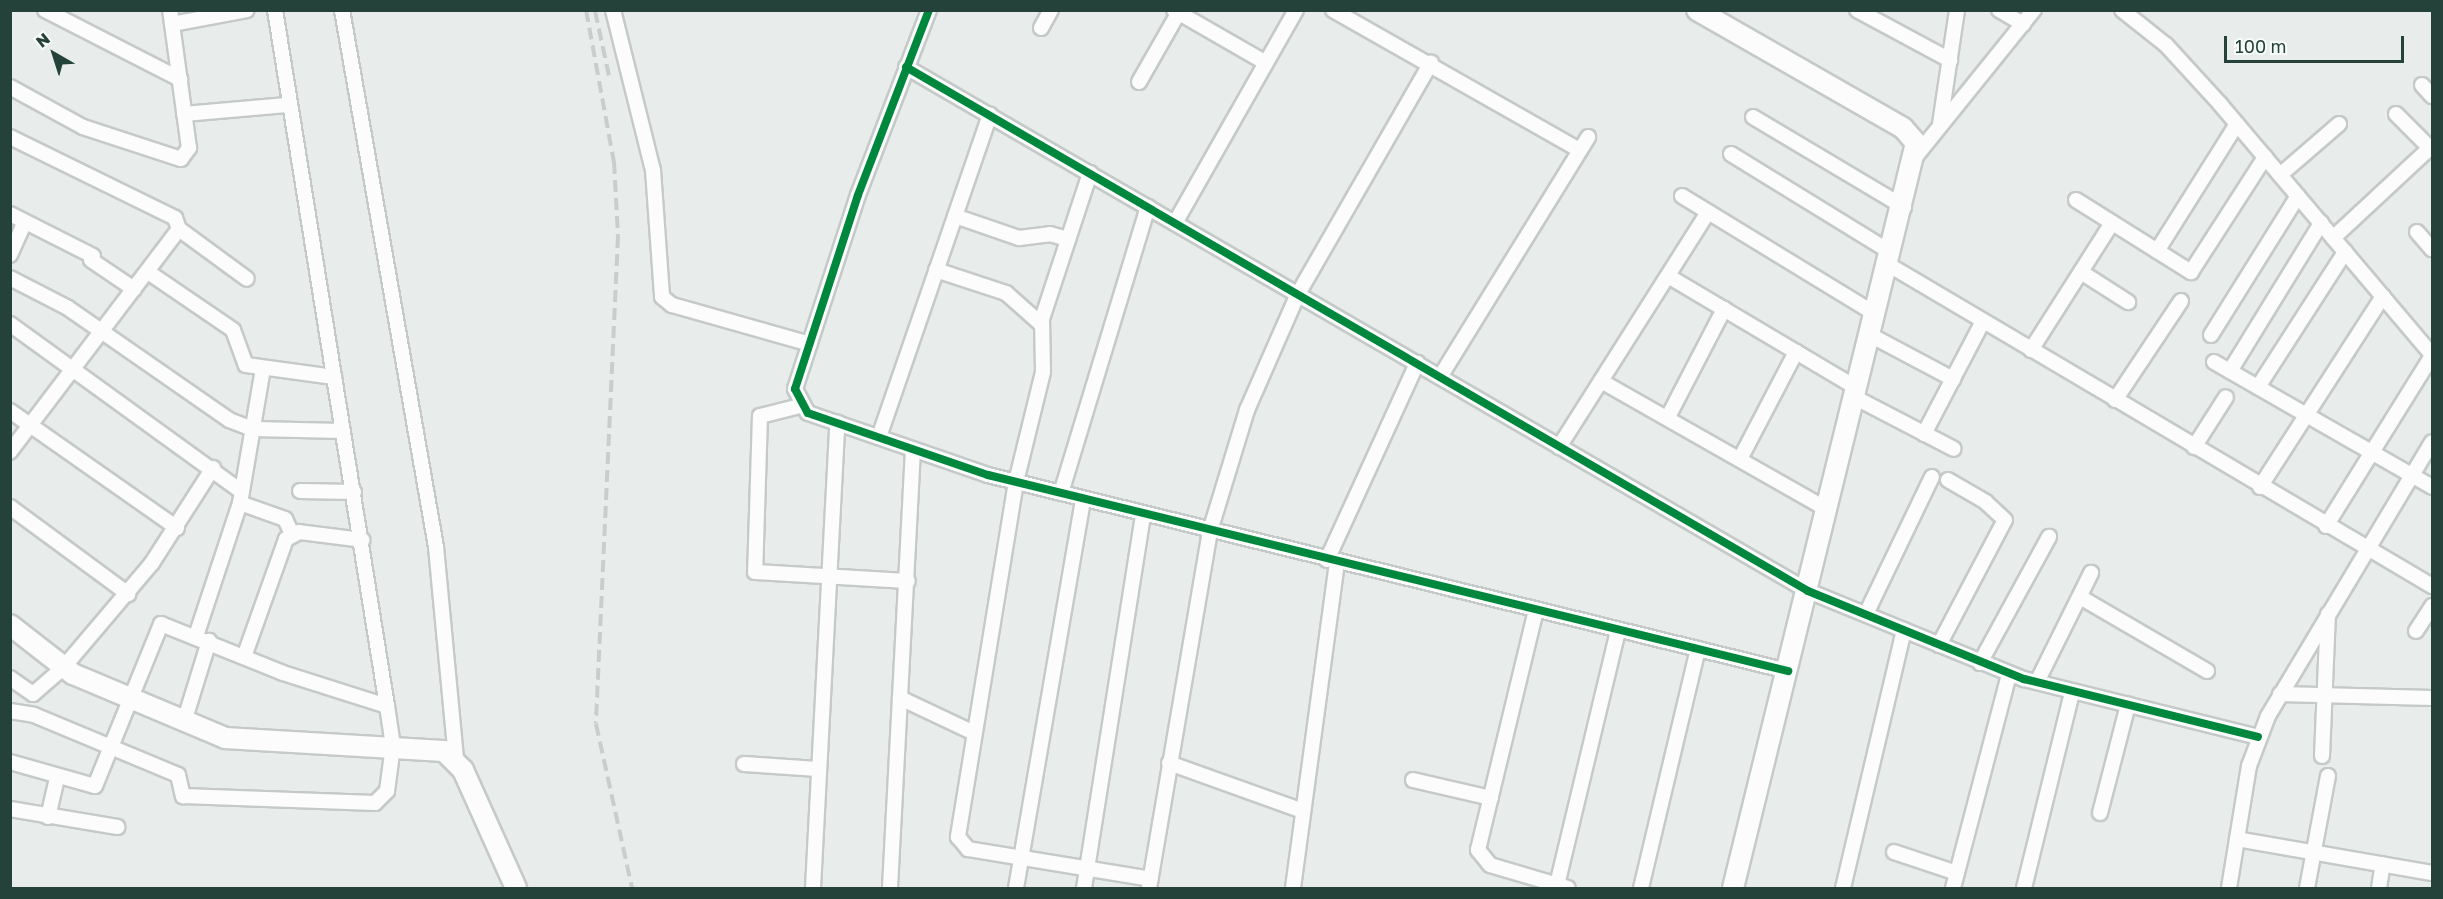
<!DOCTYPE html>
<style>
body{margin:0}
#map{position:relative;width:2443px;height:899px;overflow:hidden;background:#e8edeb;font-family:"Golos Text",sans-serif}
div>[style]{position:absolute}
.roads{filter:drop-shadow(2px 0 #c5cac8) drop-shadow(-2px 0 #c5cac8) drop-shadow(0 2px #c5cac8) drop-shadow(0 -2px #c5cac8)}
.street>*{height:14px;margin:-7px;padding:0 7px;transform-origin:7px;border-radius:7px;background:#fcfcfc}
.secondary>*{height:20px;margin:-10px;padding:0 10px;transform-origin:10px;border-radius:10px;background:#fcfcfc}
.rail>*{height:4px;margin-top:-2px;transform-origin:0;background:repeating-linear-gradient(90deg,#c9cdcc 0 12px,transparent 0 18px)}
.cycleway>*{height:8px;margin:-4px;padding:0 4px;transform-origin:4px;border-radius:4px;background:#00873e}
span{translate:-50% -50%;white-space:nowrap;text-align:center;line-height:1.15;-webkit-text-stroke:4.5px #f7fbf9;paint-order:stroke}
.frame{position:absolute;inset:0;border:12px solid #24423a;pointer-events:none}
.north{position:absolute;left:24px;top:24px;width:60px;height:60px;-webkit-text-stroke:4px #f7fbf9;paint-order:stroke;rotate:321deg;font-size:16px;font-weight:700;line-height:24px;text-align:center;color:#24423a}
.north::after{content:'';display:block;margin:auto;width:21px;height:27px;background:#24423a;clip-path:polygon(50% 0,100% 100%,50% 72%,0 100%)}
.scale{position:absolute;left:2224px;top:36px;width:180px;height:27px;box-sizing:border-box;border:3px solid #24423a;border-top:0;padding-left:8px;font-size:18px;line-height:21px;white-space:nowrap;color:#24423a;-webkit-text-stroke:4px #f7fbf9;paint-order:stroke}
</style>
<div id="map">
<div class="roads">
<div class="street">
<i style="left:45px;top:10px;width:152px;rotate:27.1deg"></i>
<i style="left:342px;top:10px;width:545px;rotate:80.07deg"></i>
<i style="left:436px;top:547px;width:213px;rotate:84.6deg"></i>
<i style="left:613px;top:10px;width:165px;rotate:76deg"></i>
<i style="left:653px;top:170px;width:127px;rotate:85.9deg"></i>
<i style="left:662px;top:297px;width:13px;rotate:39deg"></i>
<i style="left:672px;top:305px;width:143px;rotate:15.8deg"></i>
<i style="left:929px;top:10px;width:198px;rotate:111deg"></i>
<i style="left:858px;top:195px;width:204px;rotate:108deg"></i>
<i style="left:795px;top:389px;width:27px;rotate:62deg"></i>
<i style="left:808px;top:413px;width:190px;rotate:19deg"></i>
<i style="left:988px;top:475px;width:824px;rotate:13.77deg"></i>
<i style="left:1174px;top:10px;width:106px;rotate:29.9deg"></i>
<i style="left:1333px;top:10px;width:283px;rotate:29.6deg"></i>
<i style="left:1857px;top:10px;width:106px;rotate:28.3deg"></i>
<i style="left:1999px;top:10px;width:28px;rotate:30deg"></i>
<i style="left:2122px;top:10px;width:56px;rotate:38.5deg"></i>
<i style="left:2166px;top:45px;width:80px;rotate:47.5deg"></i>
<i style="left:2220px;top:104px;width:329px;rotate:49.8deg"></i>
<i style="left:172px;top:24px;width:76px;rotate:-10.6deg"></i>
<i style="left:1041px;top:28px;width:21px;rotate:-61deg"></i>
<i style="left:906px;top:67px;width:1043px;rotate:30.15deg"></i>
<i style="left:1808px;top:591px;width:233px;rotate:22.2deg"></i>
<i style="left:2024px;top:679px;width:241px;rotate:13.9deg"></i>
<i style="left:1139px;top:82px;width:83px;rotate:-60.3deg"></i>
<i style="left:2422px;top:85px;width:15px;rotate:48deg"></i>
<i style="left:10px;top:87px;width:83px;rotate:28.7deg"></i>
<i style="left:83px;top:127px;width:103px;rotate:18.1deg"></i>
<i style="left:181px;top:159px;width:14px;rotate:-54deg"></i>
<i style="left:189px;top:148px;width:139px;rotate:-97.8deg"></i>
<i style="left:184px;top:114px;width:103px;rotate:-5deg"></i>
<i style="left:2396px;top:114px;width:48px;rotate:45deg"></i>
<i style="left:1753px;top:117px;width:176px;rotate:30.8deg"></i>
<i style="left:1940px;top:124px;width:115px;rotate:-81.5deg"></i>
<i style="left:10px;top:137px;width:184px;rotate:26.1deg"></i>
<i style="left:175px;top:218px;width:12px;rotate:70deg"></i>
<i style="left:179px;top:229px;width:280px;rotate:127.2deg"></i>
<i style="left:1731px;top:154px;width:189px;rotate:31.6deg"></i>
<i style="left:1916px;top:156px;width:188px;rotate:-51.1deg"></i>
<i style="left:1090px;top:173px;width:154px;rotate:108.2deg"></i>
<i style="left:1042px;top:319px;width:53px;rotate:88.9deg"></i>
<i style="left:1043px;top:372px;width:113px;rotate:103.8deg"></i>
<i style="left:1016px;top:482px;width:360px;rotate:99.3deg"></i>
<i style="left:958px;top:837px;width:16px;rotate:50deg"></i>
<i style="left:968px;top:849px;width:185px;rotate:9.3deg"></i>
<i style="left:2280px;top:175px;width:78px;rotate:-40.8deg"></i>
<i style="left:1682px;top:196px;width:228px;rotate:31.4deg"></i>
<i style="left:2076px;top:200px;width:136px;rotate:32.1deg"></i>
<i style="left:2191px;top:272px;width:137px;rotate:-57.2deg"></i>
<i style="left:10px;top:214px;width:93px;rotate:26.8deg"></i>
<i style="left:955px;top:216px;width:68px;rotate:19deg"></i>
<i style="left:1019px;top:238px;width:31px;rotate:-7deg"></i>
<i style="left:1050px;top:234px;width:19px;rotate:16deg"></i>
<i style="left:1175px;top:223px;width:245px;rotate:-60.4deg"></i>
<i style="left:179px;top:229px;width:84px;rotate:36.3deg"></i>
<i style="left:2417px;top:232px;width:23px;rotate:49deg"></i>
<i style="left:2333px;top:238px;width:135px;rotate:-42.9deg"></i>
<i style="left:2157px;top:251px;width:150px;rotate:-57.8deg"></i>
<i style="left:10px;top:255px;width:36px;rotate:-66deg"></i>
<i style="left:91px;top:260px;width:52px;rotate:34deg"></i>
<i style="left:1889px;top:265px;width:631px;rotate:30.59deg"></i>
<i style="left:936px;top:270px;width:74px;rotate:18.2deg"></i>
<i style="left:1006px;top:293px;width:47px;rotate:41.5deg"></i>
<i style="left:148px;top:272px;width:103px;rotate:34.3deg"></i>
<i style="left:233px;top:330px;width:37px;rotate:70deg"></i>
<i style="left:246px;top:365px;width:89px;rotate:7.8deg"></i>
<i style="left:2081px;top:272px;width:56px;rotate:32.6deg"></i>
<i style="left:1668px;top:276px;width:221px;rotate:30.7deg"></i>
<i style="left:10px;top:278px;width:65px;rotate:27.3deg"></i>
<i style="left:68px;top:308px;width:196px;rotate:34.8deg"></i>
<i style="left:229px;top:420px;width:26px;rotate:21deg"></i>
<i style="left:253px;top:429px;width:90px;rotate:1.3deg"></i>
<i style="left:10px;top:324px;width:286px;rotate:35.9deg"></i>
<i style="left:2211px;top:335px;width:164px;rotate:-58deg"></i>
<i style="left:1872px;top:336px;width:92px;rotate:28deg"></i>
<i style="left:2031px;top:350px;width:151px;rotate:-57.5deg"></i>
<i style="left:2214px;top:362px;width:251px;rotate:29.8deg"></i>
<i style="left:2230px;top:371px;width:174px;rotate:-58.4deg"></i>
<i style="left:1440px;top:377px;width:282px;rotate:-58.3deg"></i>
<i style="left:1601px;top:381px;width:261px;rotate:29.6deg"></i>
<i style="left:2258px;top:387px;width:161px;rotate:-57.2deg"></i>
<i style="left:1856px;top:398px;width:110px;rotate:27.5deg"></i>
<i style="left:2115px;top:400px;width:119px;rotate:-56.3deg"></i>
<i style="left:800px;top:406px;width:41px;rotate:166deg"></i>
<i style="left:760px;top:416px;width:156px;rotate:91.8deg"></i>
<i style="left:755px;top:572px;width:153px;rotate:3.4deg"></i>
<i style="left:10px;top:411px;width:204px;rotate:35deg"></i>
<i style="left:1668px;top:417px;width:122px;rotate:-62.6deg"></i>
<i style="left:1924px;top:434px;width:127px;rotate:-62.4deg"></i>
<i style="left:879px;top:437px;width:341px;rotate:-71deg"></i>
<i style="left:1559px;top:447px;width:278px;rotate:-57.6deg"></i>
<i style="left:2194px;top:447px;width:59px;rotate:-57.4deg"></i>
<i style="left:1740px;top:459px;width:121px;rotate:-62.4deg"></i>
<i style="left:2260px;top:487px;width:227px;rotate:-57.2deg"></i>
<i style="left:300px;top:491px;width:54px;rotate:1.1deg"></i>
<i style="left:1061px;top:493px;width:299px;rotate:-73.1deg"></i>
<i style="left:240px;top:503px;width:48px;rotate:19.6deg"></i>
<i style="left:285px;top:519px;width:17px;rotate:65deg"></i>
<i style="left:10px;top:507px;width:147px;rotate:36.4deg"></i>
<i style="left:2326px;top:526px;width:200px;rotate:-58.1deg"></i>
<i style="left:1327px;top:560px;width:217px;rotate:-65.4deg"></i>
<i style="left:2080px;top:597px;width:147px;rotate:30.2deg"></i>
<i style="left:1536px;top:610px;width:247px;rotate:103.6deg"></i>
<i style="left:1478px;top:850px;width:19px;rotate:51deg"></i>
<i style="left:1490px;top:865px;width:81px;rotate:16.4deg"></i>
<i style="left:1866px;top:614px;width:152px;rotate:-64.3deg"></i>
<i style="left:2416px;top:631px;width:30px;rotate:-57deg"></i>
<i style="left:196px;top:636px;width:140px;rotate:-71.7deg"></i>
<i style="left:240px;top:503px;width:136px;rotate:-80.3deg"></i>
<i style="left:1939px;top:645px;width:141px;rotate:-62.2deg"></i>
<i style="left:2005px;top:520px;width:26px;rotate:-137deg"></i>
<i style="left:1986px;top:502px;width:44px;rotate:-149.9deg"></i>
<i style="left:244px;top:657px;width:125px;rotate:-70.4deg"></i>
<i style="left:286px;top:539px;width:15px;rotate:-28deg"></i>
<i style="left:299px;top:532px;width:64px;rotate:7.2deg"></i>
<i style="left:1980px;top:663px;width:144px;rotate:-61.3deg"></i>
<i style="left:10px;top:678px;width:28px;rotate:35deg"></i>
<i style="left:33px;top:694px;width:40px;rotate:-41deg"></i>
<i style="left:63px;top:668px;width:138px;rotate:-49.7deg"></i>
<i style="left:152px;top:563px;width:113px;rotate:-57.3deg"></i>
<i style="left:2037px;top:682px;width:122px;rotate:-63.6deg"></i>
<i style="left:2280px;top:694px;width:152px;rotate:1.5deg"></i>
<i style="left:900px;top:698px;width:82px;rotate:25.3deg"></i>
<i style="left:10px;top:711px;width:24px;rotate:9deg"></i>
<i style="left:34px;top:715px;width:156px;rotate:22.6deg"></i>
<i style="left:178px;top:775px;width:22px;rotate:77deg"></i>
<i style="left:183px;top:796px;width:192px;rotate:2.1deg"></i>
<i style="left:375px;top:803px;width:17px;rotate:-45deg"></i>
<i style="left:387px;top:791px;width:45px;rotate:-82.4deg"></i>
<i style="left:393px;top:746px;width:40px;rotate:-98.5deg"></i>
<i style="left:387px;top:706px;width:705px;rotate:-99.14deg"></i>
<i style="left:184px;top:722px;width:85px;rotate:-72.8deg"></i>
<i style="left:2322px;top:756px;width:142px;rotate:-87.6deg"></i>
<i style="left:10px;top:762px;width:88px;rotate:15.8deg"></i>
<i style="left:95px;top:786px;width:175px;rotate:-67.8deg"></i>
<i style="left:161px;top:624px;width:131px;rotate:21.9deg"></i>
<i style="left:283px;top:673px;width:109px;rotate:17.6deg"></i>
<i style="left:1169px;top:763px;width:139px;rotate:19.7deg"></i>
<i style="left:744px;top:764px;width:74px;rotate:3.9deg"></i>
<i style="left:1413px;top:780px;width:80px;rotate:13deg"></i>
<i style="left:10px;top:809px;width:109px;rotate:9.5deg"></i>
<i style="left:2100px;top:813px;width:112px;rotate:-75.5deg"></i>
<i style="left:48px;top:817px;width:40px;rotate:-77deg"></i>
<i style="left:2237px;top:839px;width:198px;rotate:9.9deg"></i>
<i style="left:1894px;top:852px;width:66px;rotate:18.4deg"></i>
<i style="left:1557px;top:885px;width:262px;rotate:-76.5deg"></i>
<i style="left:813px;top:888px;width:466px;rotate:-87deg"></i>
<i style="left:890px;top:888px;width:439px;rotate:-87deg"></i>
<i style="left:1016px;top:888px;width:395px;rotate:-80.2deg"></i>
<i style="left:1084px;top:888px;width:379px;rotate:-81deg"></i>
<i style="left:1149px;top:888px;width:362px;rotate:-80.3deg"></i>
<i style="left:1210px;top:531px;width:127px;rotate:-73deg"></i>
<i style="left:1247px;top:410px;width:127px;rotate:-66.3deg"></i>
<i style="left:1298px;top:294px;width:267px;rotate:-60.1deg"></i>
<i style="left:1293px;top:888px;width:329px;rotate:-82.3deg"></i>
<i style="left:1641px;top:888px;width:246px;rotate:-76.6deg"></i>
<i style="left:1843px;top:888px;width:265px;rotate:-76.7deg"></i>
<i style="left:1953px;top:888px;width:221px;rotate:-75.3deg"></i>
<i style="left:2024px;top:888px;width:202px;rotate:-76.2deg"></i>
<i style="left:2229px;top:888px;width:124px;rotate:-80.7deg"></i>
<i style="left:2249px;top:766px;width:53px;rotate:-69.2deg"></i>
<i style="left:2268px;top:716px;width:319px;rotate:-59.1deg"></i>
<i style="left:2307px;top:888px;width:114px;rotate:-79.4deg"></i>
<i style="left:2379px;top:888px;width:24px;rotate:-81deg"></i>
</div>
<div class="secondary">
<i style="left:1697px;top:10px;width:237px;rotate:29.8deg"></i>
<i style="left:1903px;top:128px;width:20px;rotate:49deg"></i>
<i style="left:1916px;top:143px;width:767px;rotate:103.8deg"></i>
<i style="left:10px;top:625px;width:80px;rotate:37.9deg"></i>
<i style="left:73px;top:674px;width:165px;rotate:22.8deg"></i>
<i style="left:225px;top:738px;width:219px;rotate:3.4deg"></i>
<i style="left:444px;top:751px;width:27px;rotate:45deg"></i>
<i style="left:463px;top:770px;width:129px;rotate:65.8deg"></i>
</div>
</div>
<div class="rail">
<i style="left:586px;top:10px;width:155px;rotate:79.6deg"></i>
<i style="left:614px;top:162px;width:74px;rotate:86.9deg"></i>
<i style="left:618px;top:236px;width:488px;rotate:92.6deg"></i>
<i style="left:596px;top:724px;width:168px;rotate:77.6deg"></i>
<i style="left:595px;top:11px;width:66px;rotate:77.8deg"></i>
</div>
<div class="cycleway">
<i style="left:929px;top:10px;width:198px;rotate:111deg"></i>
<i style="left:858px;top:195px;width:204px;rotate:108deg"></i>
<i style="left:795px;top:389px;width:27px;rotate:62deg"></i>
<i style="left:808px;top:413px;width:190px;rotate:19deg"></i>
<i style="left:988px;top:475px;width:824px;rotate:13.77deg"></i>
<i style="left:906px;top:67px;width:1043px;rotate:30.15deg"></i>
<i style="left:1808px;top:591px;width:233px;rotate:22.2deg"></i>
<i style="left:2024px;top:679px;width:241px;rotate:13.9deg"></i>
</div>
<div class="frame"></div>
<div class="north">N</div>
<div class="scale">100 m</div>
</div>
